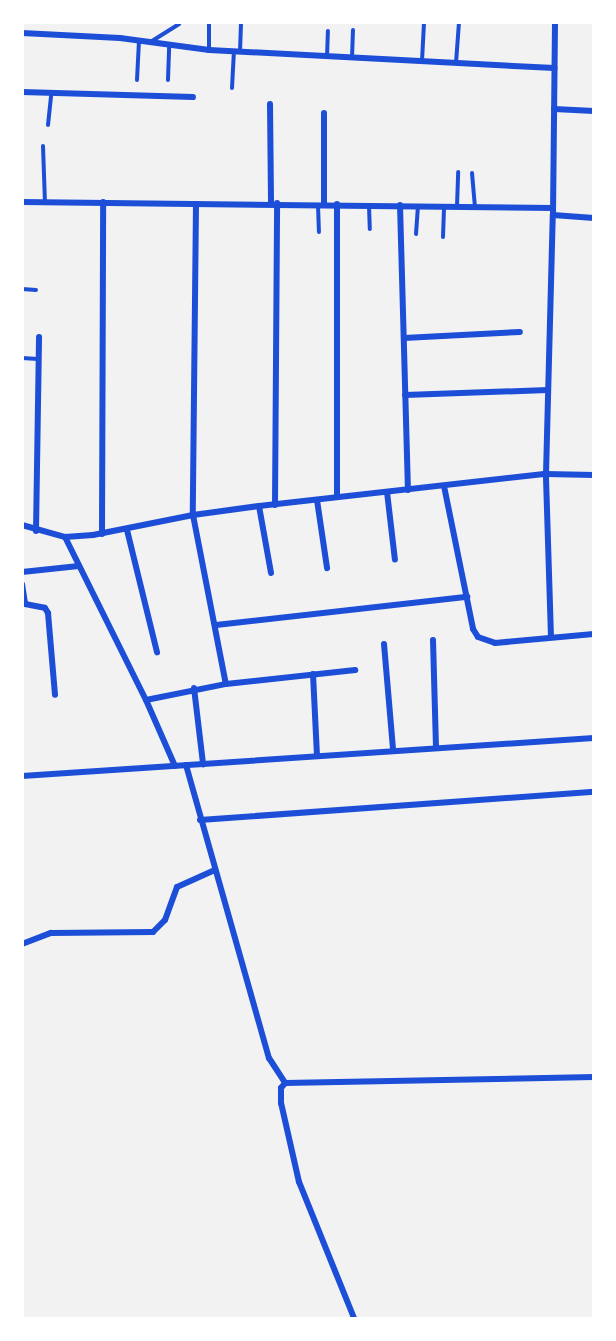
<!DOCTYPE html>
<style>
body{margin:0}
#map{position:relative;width:616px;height:1341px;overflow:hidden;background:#f2f2f2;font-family:Montserrat,sans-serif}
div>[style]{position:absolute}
.service>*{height:4px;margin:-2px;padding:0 2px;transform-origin:2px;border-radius:2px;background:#1d4ed8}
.minor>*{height:6px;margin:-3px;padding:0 3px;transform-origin:3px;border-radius:3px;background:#1d4ed8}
span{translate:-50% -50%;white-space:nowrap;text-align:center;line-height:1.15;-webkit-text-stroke:4.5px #fff;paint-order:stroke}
.frame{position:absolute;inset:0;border:24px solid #fff;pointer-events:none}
</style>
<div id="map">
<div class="service">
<i style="left:152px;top:41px;width:32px;rotate:-32deg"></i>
<i style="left:209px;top:50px;width:28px;rotate:-90deg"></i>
<i style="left:240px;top:52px;width:30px;rotate:-88deg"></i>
<i style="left:327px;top:57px;width:26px;rotate:-88deg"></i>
<i style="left:352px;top:58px;width:28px;rotate:-88deg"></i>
<i style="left:422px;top:61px;width:39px;rotate:-87deg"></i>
<i style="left:456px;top:63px;width:41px;rotate:-85.8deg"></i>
<i style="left:137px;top:80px;width:40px;rotate:-87.1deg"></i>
<i style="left:168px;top:80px;width:35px;rotate:-88deg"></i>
<i style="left:232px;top:88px;width:36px;rotate:-87deg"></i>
<i style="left:48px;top:125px;width:31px;rotate:-84deg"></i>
<i style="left:43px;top:146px;width:56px;rotate:88deg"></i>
<i style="left:472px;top:173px;width:34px;rotate:85deg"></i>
<i style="left:318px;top:205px;width:27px;rotate:88deg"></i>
<i style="left:369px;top:206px;width:23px;rotate:88deg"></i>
<i style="left:457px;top:206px;width:34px;rotate:-88deg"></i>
<i style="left:416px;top:234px;width:28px;rotate:-86deg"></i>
<i style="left:443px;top:237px;width:30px;rotate:-88deg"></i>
<i style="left:22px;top:289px;width:14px;rotate:4deg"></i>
<i style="left:22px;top:358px;width:16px;rotate:4deg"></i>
</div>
<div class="minor">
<i style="left:22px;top:33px;width:98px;rotate:2.9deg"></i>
<i style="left:120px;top:38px;width:90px;rotate:7.7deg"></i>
<i style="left:209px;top:50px;width:346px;rotate:3deg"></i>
<i style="left:22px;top:92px;width:171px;rotate:1.7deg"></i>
<i style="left:270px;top:104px;width:99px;rotate:89.4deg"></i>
<i style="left:554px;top:109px;width:40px;rotate:2.9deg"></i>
<i style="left:324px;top:113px;width:91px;rotate:90deg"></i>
<i style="left:22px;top:202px;width:531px;rotate:0.65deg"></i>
<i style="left:196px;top:204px;width:311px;rotate:90.6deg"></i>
<i style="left:193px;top:515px;width:172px;rotate:79deg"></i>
<i style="left:337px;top:204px;width:293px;rotate:90deg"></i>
<i style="left:400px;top:205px;width:285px;rotate:88.4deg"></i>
<i style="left:553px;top:215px;width:41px;rotate:4.2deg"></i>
<i style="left:404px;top:338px;width:116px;rotate:-3deg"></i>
<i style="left:405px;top:395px;width:143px;rotate:-2deg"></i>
<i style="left:444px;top:486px;width:146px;rotate:78.5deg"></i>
<i style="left:473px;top:629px;width:9px;rotate:58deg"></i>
<i style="left:478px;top:637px;width:18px;rotate:19deg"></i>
<i style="left:495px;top:643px;width:99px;rotate:-5.2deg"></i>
<i style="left:387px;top:492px;width:68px;rotate:83.3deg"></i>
<i style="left:317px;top:500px;width:69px;rotate:81.6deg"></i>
<i style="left:275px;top:505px;width:302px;rotate:-89.6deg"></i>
<i style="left:259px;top:506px;width:68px;rotate:79.8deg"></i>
<i style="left:22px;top:525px;width:45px;rotate:15.6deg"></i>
<i style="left:65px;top:537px;width:28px;rotate:-4deg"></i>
<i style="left:93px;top:535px;width:102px;rotate:-11.3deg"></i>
<i style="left:193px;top:515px;width:67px;rotate:-7.8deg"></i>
<i style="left:259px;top:506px;width:289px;rotate:-6.4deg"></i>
<i style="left:546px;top:474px;width:48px;rotate:1.2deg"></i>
<i style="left:127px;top:530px;width:126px;rotate:76.2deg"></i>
<i style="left:36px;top:531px;width:194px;rotate:-89.1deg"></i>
<i style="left:102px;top:534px;width:332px;rotate:-89.8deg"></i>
<i style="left:65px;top:537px;width:182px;rotate:63.6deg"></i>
<i style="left:146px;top:700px;width:72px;rotate:66.3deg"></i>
<i style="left:22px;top:572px;width:57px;rotate:-6deg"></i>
<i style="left:22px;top:584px;width:20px;rotate:81deg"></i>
<i style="left:25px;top:604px;width:20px;rotate:11deg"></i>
<i style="left:45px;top:608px;width:6px;rotate:59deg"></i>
<i style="left:48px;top:613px;width:82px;rotate:85.1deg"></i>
<i style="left:216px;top:625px;width:253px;rotate:-6.4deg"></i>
<i style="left:551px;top:637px;width:163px;rotate:-91.8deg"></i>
<i style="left:546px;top:474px;width:259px;rotate:-88.5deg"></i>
<i style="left:553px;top:215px;width:193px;rotate:-89.4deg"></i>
<i style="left:433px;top:640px;width:107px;rotate:88.4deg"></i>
<i style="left:384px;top:644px;width:106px;rotate:85.1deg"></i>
<i style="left:313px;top:674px;width:81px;rotate:87.2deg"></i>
<i style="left:194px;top:688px;width:77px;rotate:83.2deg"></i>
<i style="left:146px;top:700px;width:82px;rotate:-11.3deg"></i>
<i style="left:226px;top:684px;width:130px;rotate:-6.2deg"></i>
<i style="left:186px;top:765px;width:305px;rotate:74.2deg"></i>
<i style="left:269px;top:1058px;width:30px;rotate:57deg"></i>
<i style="left:22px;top:776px;width:573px;rotate:-3.8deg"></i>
<i style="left:200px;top:820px;width:395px;rotate:-4.1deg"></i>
<i style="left:22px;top:944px;width:31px;rotate:-21deg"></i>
<i style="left:51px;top:933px;width:102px;rotate:-0.6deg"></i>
<i style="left:153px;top:932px;width:17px;rotate:-45deg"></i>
<i style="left:165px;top:920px;width:35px;rotate:-70deg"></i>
<i style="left:177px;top:887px;width:42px;rotate:-24.1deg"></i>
<i style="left:354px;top:1318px;width:147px;rotate:-112deg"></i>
<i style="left:299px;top:1182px;width:81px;rotate:-102.8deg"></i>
<i style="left:281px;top:1103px;width:15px;rotate:-90deg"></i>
<i style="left:281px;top:1088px;width:6px;rotate:-51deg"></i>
<i style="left:285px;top:1083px;width:309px;rotate:-1.1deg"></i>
</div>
<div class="frame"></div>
</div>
